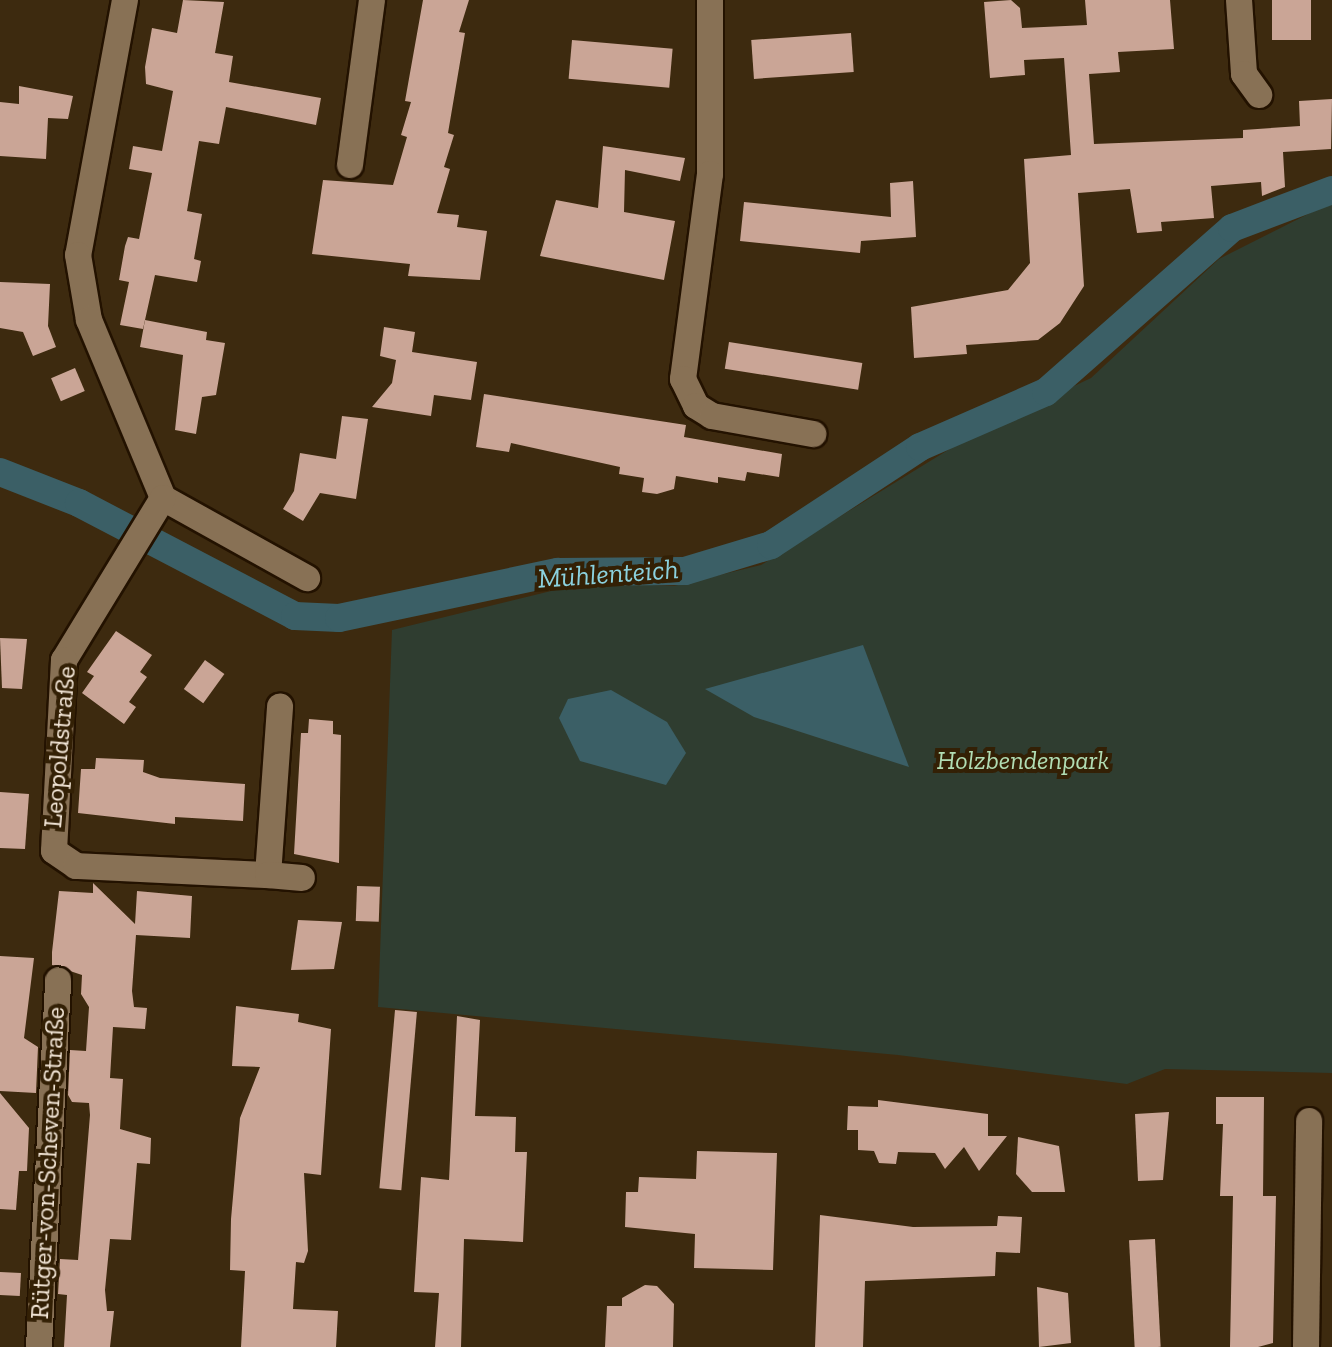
<!DOCTYPE html>
<meta charset="utf-8">
<style>
body{margin:0}
#map{position:relative;width:1332px;height:1347px;overflow:hidden;background:#3d2a0f;font-family:"Zilla Slab",serif}
div>[style]{position:absolute}
.green>*{inset:0;background:#2f3d30}
.water>*{inset:0;background:#3b5f66}
.canal>*{height:28px;margin:-14px;padding:0 14px;transform-origin:14px;border-radius:14px;background:#3b5f66}
.building>*{inset:0;background:#caa596;transform-origin:0 0}
.roads{filter:drop-shadow(2px 0 #231200) drop-shadow(-2px 0 #231200) drop-shadow(0 2px #231200) drop-shadow(0 -2px #231200)}
.street>*{height:26px;margin:-13px;padding:0 13px;transform-origin:13px;border-radius:13px;background:#887155}
span{translate:-50% -50%;white-space:nowrap;text-align:center;line-height:1.15;-webkit-text-stroke:8px #332005;paint-order:stroke}
.street-label{font-size:26px;color:#f3e6d7}
.park-label{font-size:26px;color:#b1ddb4;font-style:italic}
.water-label{font-size:28px;color:#8bd1de;font-style:italic}
</style>
<div id="map">
<div class="green">
<i style="clip-path:polygon(1332px 202px,1332px 1073px,1165px 1069px,1127px 1084px,898px 1055px,378px 1007px,392px 630px,588px 582px,674px 586px,761px 565px,979px 431px,1091px 378px,1219px 259px)"></i>
</div>
<div class="water">
<i style="clip-path:polygon(863px 645px,909px 767px,754px 717px,705px 689px)"></i>
<i style="clip-path:polygon(611px 690px,667px 722px,686px 753px,666px 785px,580px 761px,559px 718px,568px 699px)"></i>
</div>
<div class="canal">
<i style="left:0;top:472px;width:85px;rotate:21.4deg"></i>
<i style="left:79px;top:503px;width:244px;rotate:27.6deg"></i>
<i style="left:295px;top:616px;width:44px;rotate:2.6deg"></i>
<i style="left:339px;top:618px;width:224px;rotate:-11.9deg"></i>
<i style="left:558px;top:572px;width:127px;rotate:-0.5deg"></i>
<i style="left:685px;top:571px;width:90px;rotate:-16.8deg"></i>
<i style="left:771px;top:545px;width:178px;rotate:-33.3deg"></i>
<i style="left:920px;top:447px;width:137px;rotate:-23.6deg"></i>
<i style="left:1046px;top:392px;width:248px;rotate:-41.4deg"></i>
<i style="left:1232px;top:228px;width:107px;rotate:-20.8deg"></i>
</div>
<div class="building">
<i style="clip-path:polygon(183px 0,224px 2px,215px 53px,233px 56px,229px 82px,321px 98px,316px 125px,226px 107px,219px 144px,199px 141px,187px 211px,202px 214px,194px 259px,201px 261px,197px 282px,155px 275px,143px 329px,120px 325px,129px 282px,119px 280px,125px 246px,128px 237px,139px 239px,152px 173px,129px 169px,133px 146px,162px 151px,173px 91px,146px 84px,145px 67px,152px 28px,177px 33px)"></i>
<i style="clip-path:polygon(423px 0,469px 0,459px 32px,465px 33px,448px 133px,454px 135px,444px 167px,450px 169px,437px 213px,459px 215px,457px 227px,487px 231px,480px 280px,408px 276px,410px 264px,312px 254px,323px 180px,393px 185px,407px 137px,401px 135px,411px 102px,405px 101px)"></i>
<i style="clip-path:polygon(1011px 0,1020px 8px,1022px 28px,1087px 25px,1085px 0,1170px 0,1174px 49px,1118px 52px,1120px 72px,1089px 74px,1094px 144px,1243px 138px,1243px 130px,1300px 126px,1299px 101px,1332px 99px,1331px 149px,1283px 152px,1285px 187px,1262px 196px,1261px 182px,1211px 186px,1214px 218px,1161px 222px,1162px 231px,1137px 233px,1130px 189px,1078px 193px,1084px 286px,1060px 323px,1038px 340px,966px 345px,967px 354px,914px 358px,911px 307px,1008px 290px,1030px 263px,1024px 159px,1071px 155px,1064px 58px,1024px 60px,1025px 75px,990px 78px,984px 2px)"></i>
<i style="left:1272px;top:0;width:39px;height:40px"></i>
<i style="left:851px;top:33px;width:39px;height:100px;rotate:86deg"></i>
<i style="left:572px;top:40px;width:101px;height:39px;rotate:5deg"></i>
<i style="clip-path:polygon(19px 86px,73px 96px,68px 119px,48px 118px,46px 159px,0 156px,0 102px,19px 104px)"></i>
<i style="clip-path:polygon(603px 146px,685px 158px,680px 181px,625px 170px,624px 212px,675px 221px,664px 280px,540px 256px,556px 200px,598px 208px)"></i>
<i style="clip-path:polygon(913px 181px,916px 237px,861px 241px,860px 253px,740px 241px,744px 202px,891px 217px,890px 183px)"></i>
<i style="clip-path:polygon(0 282px,50px 284px,48px 326px,56px 347px,33px 356px,23px 332px,0 328px)"></i>
<i style="clip-path:polygon(145px 320px,207px 332px,206px 340px,225px 343px,216px 395px,202px 397px,196px 434px,175px 430px,183px 355px,140px 347px)"></i>
<i style="clip-path:polygon(384px 327px,415px 332px,412px 352px,477px 362px,471px 400px,434px 395px,431px 416px,372px 407px,392px 383px,396px 360px,380px 356px)"></i>
<i style="left:729px;top:342px;width:135px;height:27px;rotate:9deg"></i>
<i style="left:75px;top:368px;width:25px;height:26px;rotate:67deg"></i>
<i style="clip-path:polygon(484px 394px,686px 425px,684px 437px,782px 454px,779px 477px,747px 472px,745px 481px,718px 477px,718px 483px,676px 476px,674px 489px,657px 494px,642px 492px,644px 478px,619px 474px,620px 467px,511px 443px,509px 452px,476px 447px)"></i>
<i style="clip-path:polygon(342px 416px,368px 419px,356px 499px,320px 493px,303px 521px,283px 509px,294px 491px,300px 453px,336px 459px)"></i>
<i style="clip-path:polygon(116px 631px,152px 655px,140px 672px,147px 677px,129px 702px,136px 707px,124px 724px,82px 693px,94px 676px,87px 672px)"></i>
<i style="clip-path:polygon(0 638px,27px 639px,22px 689px,2px 688px)"></i>
<i style="left:205px;top:660px;width:24px;height:36px;rotate:36deg"></i>
<i style="clip-path:polygon(309px 719px,333px 721px,333px 734px,341px 735px,339px 863px,294px 854px,301px 733px,308px 733px)"></i>
<i style="clip-path:polygon(96px 758px,144px 760px,143px 772px,160px 778px,245px 784px,243px 821px,175px 817px,175px 824px,78px 813px,81px 769px,95px 769px)"></i>
<i style="clip-path:polygon(0 792px,29px 794px,25px 849px,0 848px)"></i>
<i style="clip-path:polygon(93px 883px,135px 924px,137px 891px,192px 896px,190px 938px,136px 935px,132px 991px,134px 1007px,147px 1008px,145px 1029px,113px 1027px,110px 1078px,123px 1079px,120px 1129px,151px 1138px,150px 1164px,137px 1163px,131px 1240px,110px 1239px,105px 1290px,107px 1311px,114px 1311px,110px 1347px,64px 1347px,67px 1295px,58px 1294px,60px 1259px,78px 1260px,90px 1115px,89px 1103px,72px 1102px,68px 1095px,70px 1050px,86px 1051px,89px 1007px,81px 994px,82px 975px,52px 965px,52px 952px,59px 891px,93px 893px)"></i>
<i style="left:357px;top:886px;width:23px;height:35px;rotate:2deg"></i>
<i style="clip-path:polygon(298px 920px,342px 922px,334px 969px,291px 970px)"></i>
<i style="clip-path:polygon(0 956px,34px 958px,24px 1038px,38px 1047px,36px 1093px,0 1091px)"></i>
<i style="clip-path:polygon(236px 1006px,299px 1014px,298px 1022px,331px 1029px,321px 1175px,304px 1173px,308px 1251px,304px 1263px,296px 1262px,293px 1309px,338px 1311px,336px 1347px,241px 1347px,245px 1271px,230px 1270px,231px 1219px,240px 1118px,260px 1067px,232px 1066px)"></i>
<i style="left:395px;top:1010px;width:22px;height:179px;rotate:5deg"></i>
<i style="clip-path:polygon(457px 1016px,480px 1020px,475px 1116px,516px 1117px,515px 1152px,527px 1152px,523px 1242px,464px 1239px,461px 1347px,435px 1347px,439px 1293px,414px 1292px,421px 1177px,449px 1180px)"></i>
<i style="clip-path:polygon(0 1093px,29px 1128px,27px 1171px,19px 1171px,16px 1210px,0 1209px)"></i>
<i style="clip-path:polygon(1216px 1097px,1264px 1097px,1263px 1196px,1276px 1196px,1273px 1343px,1258px 1347px,1230px 1347px,1233px 1196px,1220px 1196px,1223px 1124px,1216px 1124px)"></i>
<i style="clip-path:polygon(878px 1100px,988px 1114px,988px 1136px,1007px 1136px,979px 1171px,964px 1147px,945px 1169px,935px 1153px,898px 1152px,896px 1164px,879px 1163px,874px 1151px,858px 1150px,858px 1130px,847px 1130px,848px 1106px,878px 1107px)"></i>
<i style="clip-path:polygon(1169px 1112px,1163px 1180px,1138px 1181px,1135px 1114px)"></i>
<i style="clip-path:polygon(1018px 1137px,1059px 1146px,1065px 1192px,1032px 1192px,1016px 1174px)"></i>
<i style="clip-path:polygon(697px 1151px,777px 1153px,773px 1270px,694px 1268px,695px 1234px,625px 1227px,626px 1192px,638px 1192px,639px 1177px,696px 1179px)"></i>
<i style="clip-path:polygon(820px 1215px,913px 1227px,997px 1226px,998px 1216px,1022px 1217px,1020px 1253px,996px 1252px,995px 1276px,865px 1281px,863px 1347px,815px 1347px)"></i>
<i style="left:1155px;top:1239px;width:108px;height:26px;rotate:87deg"></i>
<i style="left:0;top:1272px;width:21px;height:23px;rotate:3deg"></i>
<i style="clip-path:polygon(645px 1285px,657px 1286px,674px 1304px,673px 1347px,605px 1347px,607px 1306px,622px 1306px,622px 1298px)"></i>
<i style="clip-path:polygon(1037px 1287px,1068px 1293px,1071px 1343px,1039px 1347px)"></i>
</div>
<div class="roads">
<div class="street">
<i style="left:125px;top:0;width:259px;rotate:100.4deg"></i>
<i style="left:78px;top:255px;width:66px;rotate:80.4deg"></i>
<i style="left:89px;top:320px;width:193px;rotate:67.4deg"></i>
<i style="left:163px;top:498px;width:165px;rotate:29.1deg"></i>
<i style="left:710px;top:0;width:174px;rotate:90deg"></i>
<i style="left:710px;top:174px;width:207px;rotate:97.5deg"></i>
<i style="left:683px;top:379px;width:30px;rotate:64deg"></i>
<i style="left:696px;top:406px;width:19px;rotate:32deg"></i>
<i style="left:712px;top:416px;width:103px;rotate:10.1deg"></i>
<i style="left:1239px;top:0;width:74px;rotate:86.1deg"></i>
<i style="left:1244px;top:74px;width:26px;rotate:54deg"></i>
<i style="left:350px;top:165px;width:166px;rotate:-82.4deg"></i>
<i style="left:163px;top:498px;width:190px;rotate:121.4deg"></i>
<i style="left:64px;top:660px;width:191px;rotate:93deg"></i>
<i style="left:54px;top:851px;width:27px;rotate:34deg"></i>
<i style="left:76px;top:866px;width:192px;rotate:2.7deg"></i>
<i style="left:268px;top:875px;width:169px;rotate:-85.9deg"></i>
<i style="left:268px;top:875px;width:34px;rotate:5deg"></i>
<i style="left:39px;top:1347px;width:367px;rotate:-87deg"></i>
<i style="left:1306px;top:1347px;width:226px;rotate:-89.2deg"></i>
</div>
</div>
<div class="street-label">
<span style="left:60px;top:747px;rotate:-85deg">Leopoldstraße</span>
<span style="left:48px;top:1163px;rotate:-87deg">Rütger-von-Scheven-Straße</span>
</div>
<div class="park-label">
<span style="left:1023px;top:761px">Holzbendenpark</span>
</div>
<div class="water-label">
<span style="left:608px;top:574px;rotate:-4deg">Mühlenteich</span>
</div>
</div>
